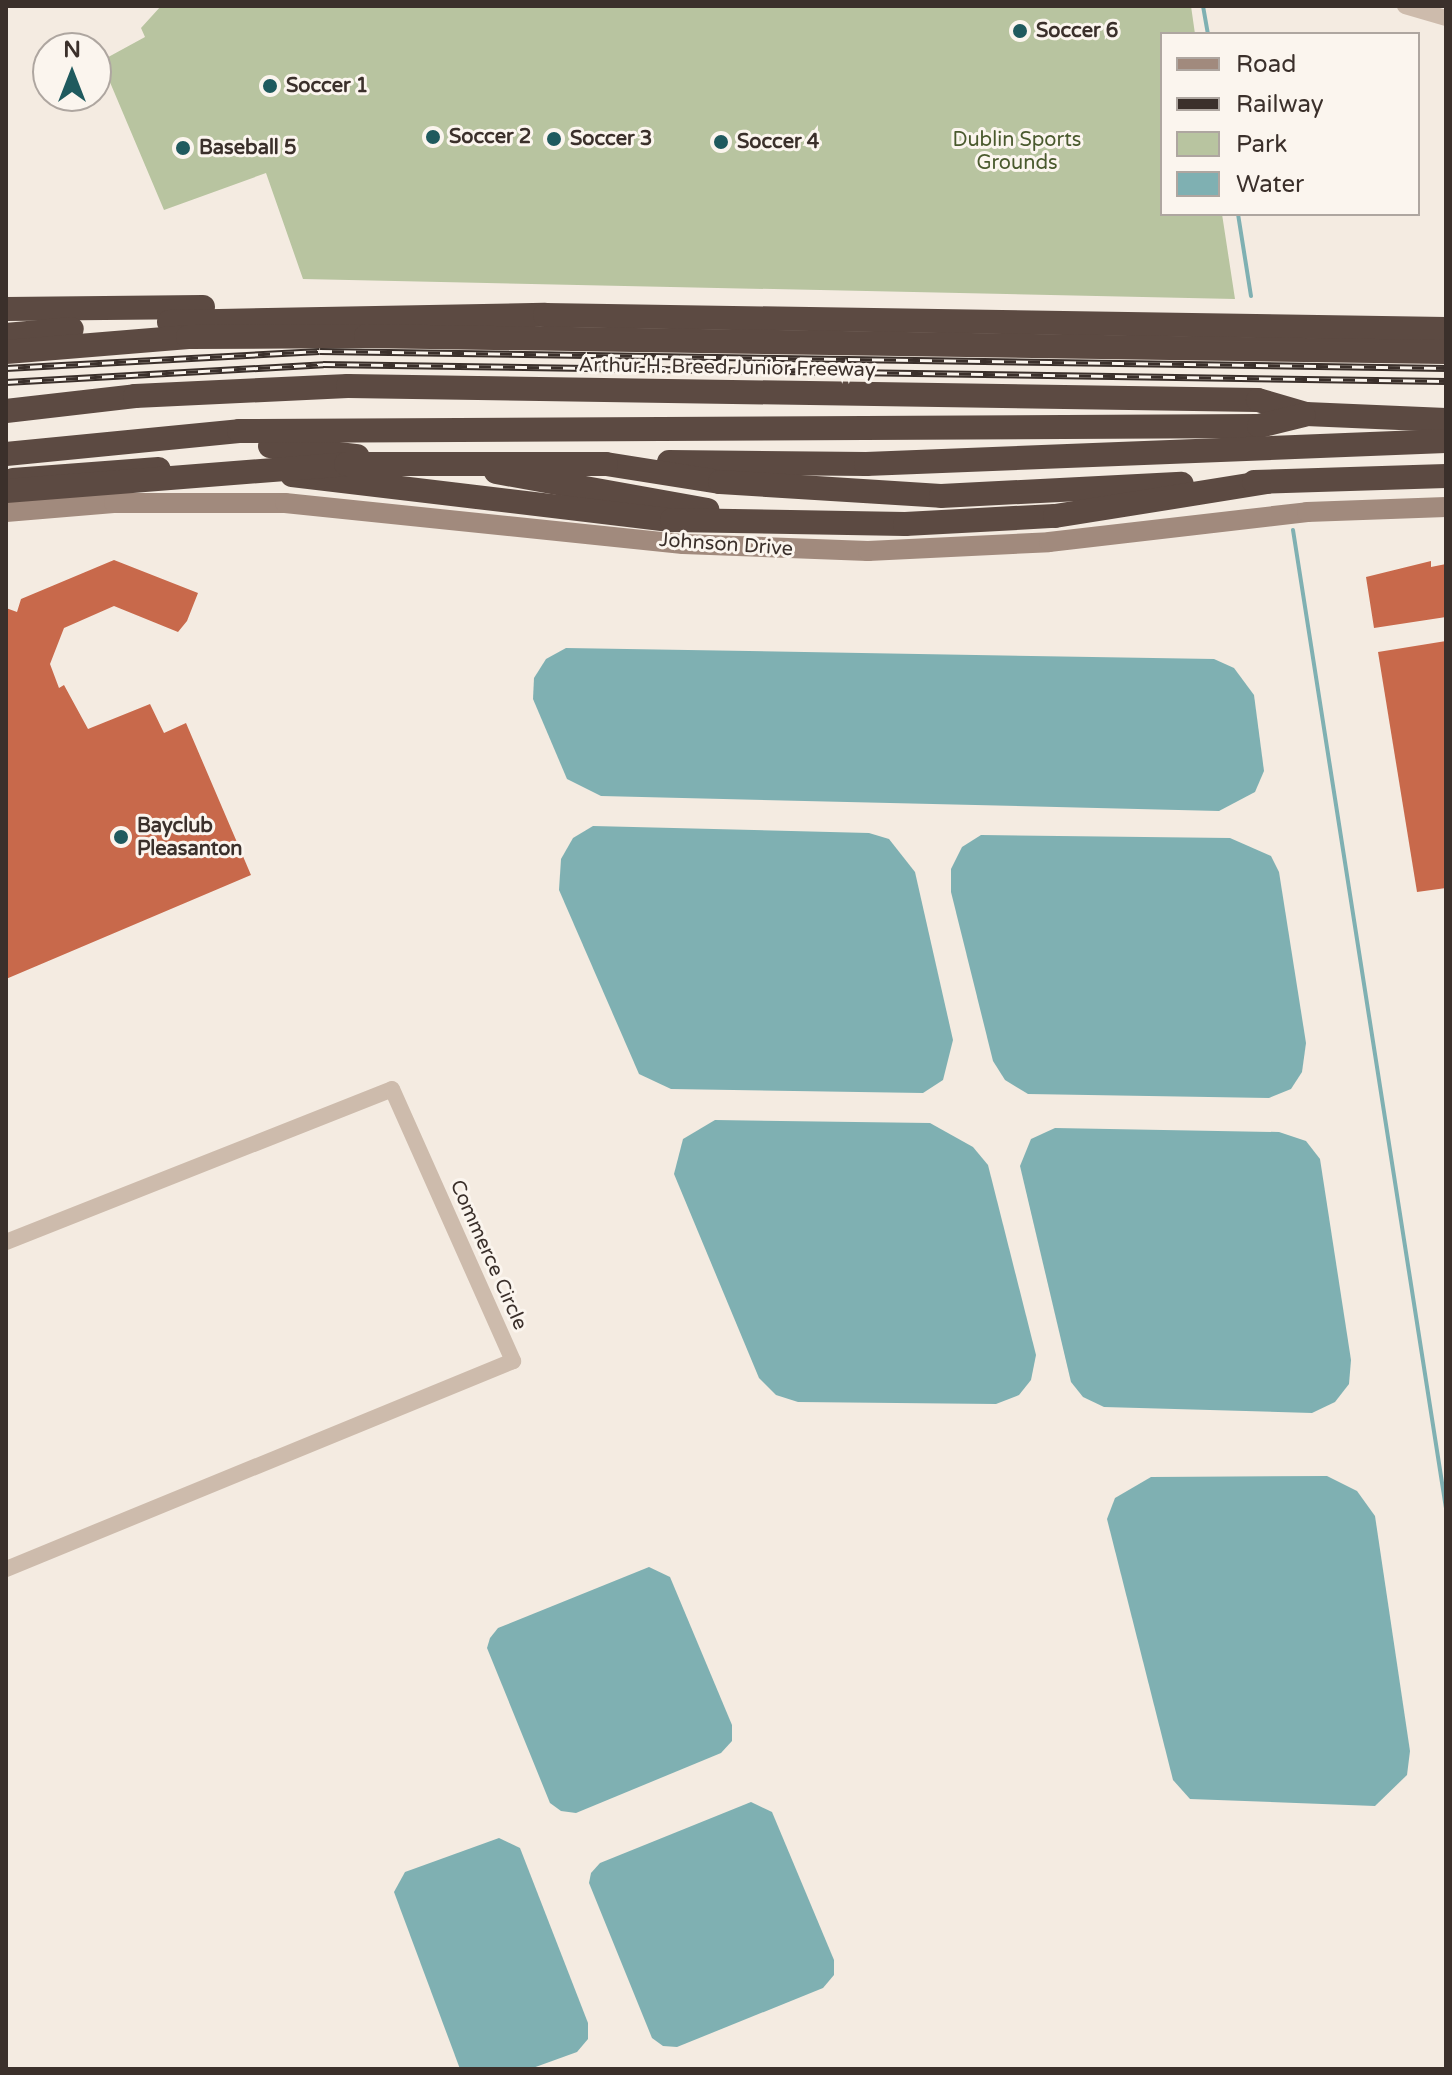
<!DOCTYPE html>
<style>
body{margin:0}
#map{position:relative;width:1452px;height:2075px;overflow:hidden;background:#f4ebe1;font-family:"Varela Round",sans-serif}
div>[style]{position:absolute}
.green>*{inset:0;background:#b8c4a0}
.water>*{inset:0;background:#7fb0b2}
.stream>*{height:4px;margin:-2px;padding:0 2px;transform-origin:2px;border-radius:2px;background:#7fb0b2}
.building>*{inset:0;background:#c8694b}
.street>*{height:16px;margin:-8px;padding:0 8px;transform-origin:8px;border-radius:8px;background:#cdbbac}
.secondary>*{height:20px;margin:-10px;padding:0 10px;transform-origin:10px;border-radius:10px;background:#a18a7d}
.highway>*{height:24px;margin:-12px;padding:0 12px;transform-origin:12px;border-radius:12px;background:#5c4a42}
.rail>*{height:7px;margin-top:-3.5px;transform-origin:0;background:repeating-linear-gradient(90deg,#fbf5ee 0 12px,#3b302b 0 24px);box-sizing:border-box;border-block:2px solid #3b302b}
.highway-bridge>*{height:24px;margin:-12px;padding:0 12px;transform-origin:12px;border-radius:12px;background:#5c4a42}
.dots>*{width:22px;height:22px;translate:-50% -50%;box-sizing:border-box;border:4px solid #fbf5ee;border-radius:50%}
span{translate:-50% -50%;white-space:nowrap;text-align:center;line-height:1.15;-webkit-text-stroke:6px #fbf5ee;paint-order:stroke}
.poi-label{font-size:20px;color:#3b302b;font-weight:700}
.left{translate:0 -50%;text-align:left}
.park-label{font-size:20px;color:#4a5a2e}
.street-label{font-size:20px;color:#3b302b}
.frame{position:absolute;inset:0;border:8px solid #3b302b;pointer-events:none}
.legend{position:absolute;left:1160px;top:32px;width:260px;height:184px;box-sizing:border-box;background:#fbf5ee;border:2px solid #aea6a0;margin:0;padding:10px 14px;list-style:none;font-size:24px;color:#3b302b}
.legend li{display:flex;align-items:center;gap:16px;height:40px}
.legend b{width:40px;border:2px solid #aea6a0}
.north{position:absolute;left:32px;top:32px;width:80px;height:80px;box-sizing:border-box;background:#fbf5ee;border:2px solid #aea6a0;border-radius:50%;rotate:0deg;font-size:22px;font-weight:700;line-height:32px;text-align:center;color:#3b302b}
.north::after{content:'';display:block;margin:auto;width:28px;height:36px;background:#1f5a5e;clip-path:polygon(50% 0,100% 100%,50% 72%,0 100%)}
</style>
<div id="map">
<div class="green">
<i style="clip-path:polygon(161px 6px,1191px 6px,1195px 34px,1162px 34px,1162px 214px,1222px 214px,1235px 299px,303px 279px,266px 173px,164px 210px,101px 61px,145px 37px,141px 28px)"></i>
</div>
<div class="water">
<i style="clip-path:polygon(566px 648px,1214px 659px,1234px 668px,1254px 695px,1264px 771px,1255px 792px,1219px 811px,601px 796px,567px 779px,533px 699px,534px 678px,546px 659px)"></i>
<i style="clip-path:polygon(593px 826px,869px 833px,889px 839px,915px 872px,953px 1040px,943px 1080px,923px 1093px,671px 1089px,639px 1074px,559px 890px,561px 859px,573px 838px)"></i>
<i style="clip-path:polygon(981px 835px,1230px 838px,1271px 856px,1279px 872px,1306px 1043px,1302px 1072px,1291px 1089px,1269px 1098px,1028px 1094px,1005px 1080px,993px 1061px,951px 892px,951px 869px,962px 847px)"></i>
<i style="clip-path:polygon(715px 1120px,930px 1123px,973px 1147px,988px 1165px,1036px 1355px,1031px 1380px,1019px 1395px,996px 1404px,798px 1402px,776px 1395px,759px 1378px,674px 1174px,683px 1139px)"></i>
<i style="clip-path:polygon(1055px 1128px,1279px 1132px,1306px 1141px,1320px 1159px,1351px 1360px,1349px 1384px,1335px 1402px,1312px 1413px,1104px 1407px,1083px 1397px,1071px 1382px,1020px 1166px,1031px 1139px)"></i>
<i style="clip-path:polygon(1327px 1476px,1357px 1491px,1375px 1516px,1410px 1751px,1407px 1775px,1375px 1806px,1190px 1799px,1173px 1780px,1107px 1519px,1115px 1498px,1151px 1477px)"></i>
<i style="clip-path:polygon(649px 1567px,670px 1577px,732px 1725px,732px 1741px,721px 1753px,576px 1813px,561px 1811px,550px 1803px,487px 1648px,490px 1638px,498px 1628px)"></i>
<i style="clip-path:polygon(751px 1802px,772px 1812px,834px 1960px,834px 1975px,823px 1988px,677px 2047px,663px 2046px,652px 2038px,589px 1883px,591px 1873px,600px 1863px)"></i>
<i style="clip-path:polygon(499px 1838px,520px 1848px,588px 2023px,588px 2039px,577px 2052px,530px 2069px,460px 2069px,394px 1892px,405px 1872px)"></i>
</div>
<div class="stream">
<i style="left:1203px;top:6px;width:28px;rotate:80deg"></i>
<i style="left:1238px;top:214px;width:83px;rotate:81deg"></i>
<i style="left:1293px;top:530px;width:990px;rotate:81.11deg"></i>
</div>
<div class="building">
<i style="clip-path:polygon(114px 560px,198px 593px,187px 621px,178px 632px,114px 606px,64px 628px,50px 664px,59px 688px,64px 685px,88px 729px,150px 704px,164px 733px,186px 723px,251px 875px,6px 979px,6px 608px,17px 612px,21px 599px)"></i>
<i style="clip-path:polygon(1431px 561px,1431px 567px,1446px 564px,1446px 617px,1374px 628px,1366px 577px)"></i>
<i style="clip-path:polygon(1446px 641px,1446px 888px,1417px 892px,1378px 652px)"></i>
</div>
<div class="street">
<i style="left:1405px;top:6px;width:43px;rotate:16.3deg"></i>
<i style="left:6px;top:1242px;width:415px;rotate:-21.6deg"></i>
<i style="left:392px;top:1089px;width:298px;rotate:66deg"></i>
<i style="left:513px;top:1361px;width:548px;rotate:157.69deg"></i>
</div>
<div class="secondary">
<i style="left:6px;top:512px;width:108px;rotate:-4.8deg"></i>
<i style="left:114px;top:503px;width:171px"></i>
<i style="left:285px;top:503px;width:400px;rotate:5.9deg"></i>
<i style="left:683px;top:544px;width:185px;rotate:2.2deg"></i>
<i style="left:868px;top:551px;width:181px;rotate:-2.8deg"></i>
<i style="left:1049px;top:542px;width:260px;rotate:-6.6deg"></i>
<i style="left:1307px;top:512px;width:139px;rotate:-2.1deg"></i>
</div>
<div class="highway">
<i style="left:6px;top:309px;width:197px;rotate:-0.6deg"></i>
<i style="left:169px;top:322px;width:376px;rotate:-1.1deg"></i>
<i style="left:545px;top:315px;width:901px;rotate:0.89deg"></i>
<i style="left:6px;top:335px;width:66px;rotate:-5.2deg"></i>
<i style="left:6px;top:352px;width:183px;rotate:-4.7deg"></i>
<i style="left:188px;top:337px;width:178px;rotate:-0.3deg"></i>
<i style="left:366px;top:336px;width:1080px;rotate:0.85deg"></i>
<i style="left:6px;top:411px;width:130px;rotate:-6.6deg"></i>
<i style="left:135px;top:396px;width:213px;rotate:-2.7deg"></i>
<i style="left:348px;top:386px;width:910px;rotate:0.88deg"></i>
<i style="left:1258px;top:400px;width:50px;rotate:16.3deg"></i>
<i style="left:1306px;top:414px;width:140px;rotate:2.5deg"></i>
<i style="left:270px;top:446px;width:88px;rotate:6.6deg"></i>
<i style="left:6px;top:454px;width:234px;rotate:-5.6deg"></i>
<i style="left:239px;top:431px;width:1020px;rotate:-0.28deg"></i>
<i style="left:1259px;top:426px;width:46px;rotate:-13.7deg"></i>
<i style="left:669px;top:462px;width:197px;rotate:0.6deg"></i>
<i style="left:866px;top:464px;width:580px;rotate:-2.27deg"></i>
<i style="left:606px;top:464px;width:115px;rotate:9deg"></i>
<i style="left:720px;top:482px;width:221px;rotate:3.6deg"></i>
<i style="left:941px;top:496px;width:241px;rotate:-2.9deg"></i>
<i style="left:496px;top:472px;width:215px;rotate:10.2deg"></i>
<i style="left:292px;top:475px;width:383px;rotate:6.8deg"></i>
<i style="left:672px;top:520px;width:233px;rotate:1deg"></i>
<i style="left:905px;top:524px;width:150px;rotate:-3.1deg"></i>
<i style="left:1055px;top:516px;width:215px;rotate:-9.1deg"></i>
<i style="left:13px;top:480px;width:146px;rotate:-4.3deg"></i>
<i style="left:1254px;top:482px;width:192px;rotate:-1.8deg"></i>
</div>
<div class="rail">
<i style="left:6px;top:368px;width:314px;rotate:-3.1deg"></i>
<i style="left:320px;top:351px;width:1126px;rotate:0.86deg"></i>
<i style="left:6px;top:382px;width:318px;rotate:-3.2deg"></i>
<i style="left:323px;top:364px;width:1123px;rotate:0.87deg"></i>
</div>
<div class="highway-bridge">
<i style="left:6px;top:491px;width:341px;rotate:-4.5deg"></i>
<i style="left:346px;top:464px;width:260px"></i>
</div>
<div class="dots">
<i style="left:1020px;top:31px;background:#1f5a5e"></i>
<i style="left:270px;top:86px;background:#1f5a5e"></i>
<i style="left:433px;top:137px;background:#1f5a5e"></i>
<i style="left:554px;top:139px;background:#1f5a5e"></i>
<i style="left:721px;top:142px;background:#1f5a5e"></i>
<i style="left:183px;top:148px;background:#1f5a5e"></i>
<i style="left:121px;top:837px;background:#1f5a5e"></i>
</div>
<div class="poi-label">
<span class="left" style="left:1036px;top:31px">Soccer 6</span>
<span class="left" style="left:286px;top:86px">Soccer 1</span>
<span class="left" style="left:449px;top:137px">Soccer 2</span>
<span class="left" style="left:570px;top:139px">Soccer 3</span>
<span class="left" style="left:737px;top:142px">Soccer 4</span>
<span class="left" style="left:199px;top:148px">Baseball 5</span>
<span class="left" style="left:137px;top:838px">Bayclub<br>Pleasanton</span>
</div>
<div class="park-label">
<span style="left:1017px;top:152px">Dublin Sports<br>Grounds</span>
</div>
<div class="street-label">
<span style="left:727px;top:368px;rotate:1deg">Arthur H. Breed Junior Freeway</span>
<span style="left:726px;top:545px;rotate:4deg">Johnson Drive</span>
<span style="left:488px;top:1255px;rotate:66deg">Commerce Circle</span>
</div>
<div class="frame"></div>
<ul class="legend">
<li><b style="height:10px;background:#a18a7d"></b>Road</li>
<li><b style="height:10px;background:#3b302b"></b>Railway</li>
<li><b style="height:22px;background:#b8c4a0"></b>Park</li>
<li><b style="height:22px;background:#7fb0b2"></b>Water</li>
</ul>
<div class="north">N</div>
</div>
